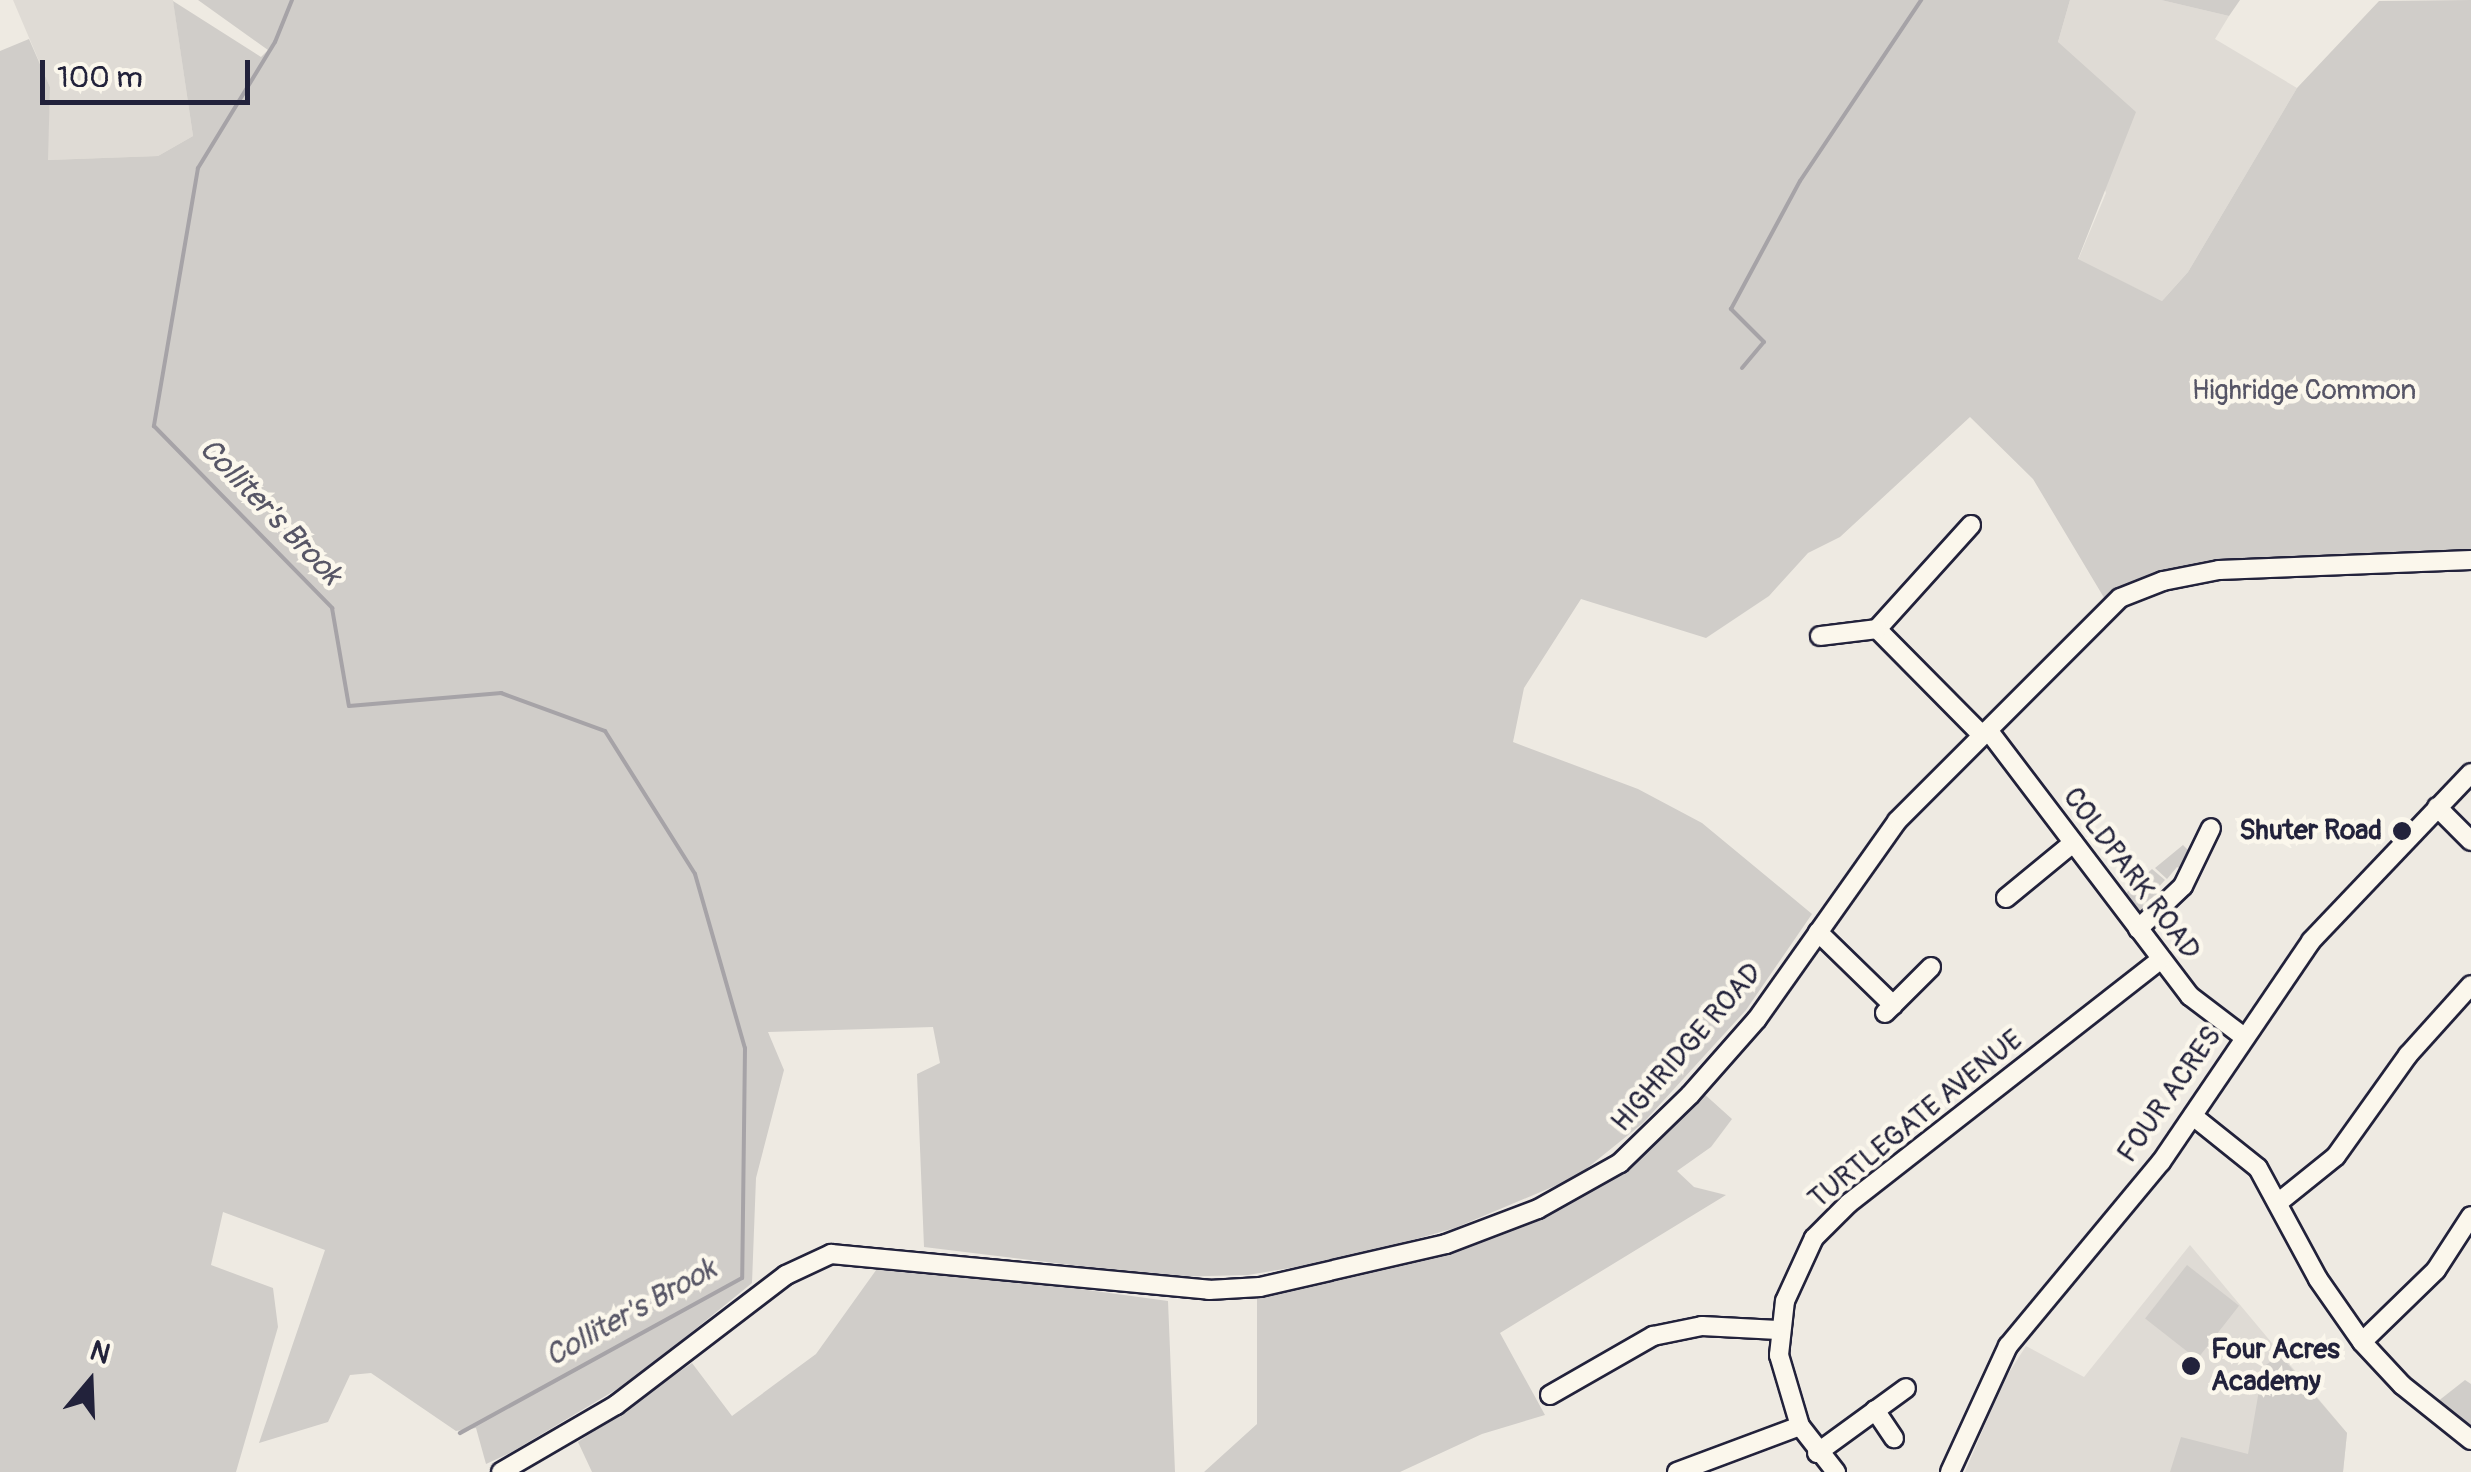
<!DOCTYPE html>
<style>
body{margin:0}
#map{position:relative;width:2471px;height:1472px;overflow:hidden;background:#eeeae2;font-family:Pangolin,sans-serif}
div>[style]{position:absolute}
.built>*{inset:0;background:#dfdbd5}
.green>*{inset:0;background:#d0cdc9;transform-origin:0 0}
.stream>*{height:4px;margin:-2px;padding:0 2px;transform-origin:2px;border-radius:2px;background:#a6a3a7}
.roads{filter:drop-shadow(2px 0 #22223b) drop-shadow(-2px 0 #22223b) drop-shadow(0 2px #22223b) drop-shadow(0 -2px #22223b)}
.minor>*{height:18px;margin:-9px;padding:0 9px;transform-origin:9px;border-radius:9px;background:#fbf7ec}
.dots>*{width:28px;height:28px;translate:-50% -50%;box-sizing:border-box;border:5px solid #fbf7ec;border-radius:50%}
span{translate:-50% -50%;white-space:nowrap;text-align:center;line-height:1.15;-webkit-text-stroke:9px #fbf7ec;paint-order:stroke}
.park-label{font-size:28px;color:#565566}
.poi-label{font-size:28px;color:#22223b;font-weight:700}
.right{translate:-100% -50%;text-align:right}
.left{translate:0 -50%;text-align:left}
.street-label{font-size:28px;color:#22223b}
.water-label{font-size:30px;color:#575666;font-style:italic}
.north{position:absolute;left:40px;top:1332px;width:100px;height:100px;-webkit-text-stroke:8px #fbf7ec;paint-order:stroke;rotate:19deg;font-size:28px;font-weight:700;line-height:40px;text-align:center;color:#22223b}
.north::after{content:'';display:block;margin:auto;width:35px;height:45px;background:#22223b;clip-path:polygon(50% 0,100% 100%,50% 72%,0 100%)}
.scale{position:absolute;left:40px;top:60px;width:210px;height:45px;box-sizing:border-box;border:5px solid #22223b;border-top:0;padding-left:12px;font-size:30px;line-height:35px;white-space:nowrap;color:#22223b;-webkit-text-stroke:8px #fbf7ec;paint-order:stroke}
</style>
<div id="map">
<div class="built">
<i style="clip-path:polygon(13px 0,173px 0,193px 136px,158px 156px,47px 160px,50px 87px)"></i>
<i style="clip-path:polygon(2070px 0,2161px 0,2229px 16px,2215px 39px,2297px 88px,2188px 272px,2162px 301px,2078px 260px,2106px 193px,2058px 42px)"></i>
<i style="clip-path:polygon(2190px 1245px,2347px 1433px,2343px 1472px,1965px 1472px,2003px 1382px,2026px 1346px,2084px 1377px)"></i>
</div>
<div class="green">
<i style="clip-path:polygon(198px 0,2070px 0,2058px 42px,2136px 112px,2078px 259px,2162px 301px,2188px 272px,2297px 88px,2379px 1px,2471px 0,2471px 552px,2222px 562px,2164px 573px,2106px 601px,2033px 479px,1970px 417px,1840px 537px,1808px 553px,1769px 596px,1706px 638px,1581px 599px,1524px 688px,1513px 742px,1638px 789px,1702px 823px,1812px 914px,1746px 1010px,1643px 1123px,1576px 1177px,1455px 1228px,1345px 1259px,1248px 1275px,1168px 1277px,924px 1247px,917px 1074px,940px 1063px,933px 1027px,768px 1032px,784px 1070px,756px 1178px,752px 1283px,634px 1379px,510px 1453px,486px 1464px,476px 1428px,456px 1431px,371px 1373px,350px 1375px,328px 1422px,259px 1443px,325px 1250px,223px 1212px,211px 1265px,273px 1288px,278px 1327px,236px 1472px,0 1472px,0 51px,29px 39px,50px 87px,48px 160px,158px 156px,193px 136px,173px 1px,261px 57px,268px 50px)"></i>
<i style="clip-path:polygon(2161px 0,2240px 0,2229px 16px)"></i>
<i style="clip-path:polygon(2183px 845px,2192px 854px,2186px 872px,2177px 867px,2167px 879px,2155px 868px)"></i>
<i style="clip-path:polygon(2152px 869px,2165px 880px,2155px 891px,2163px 899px,2140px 917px,2124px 895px)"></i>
<i style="clip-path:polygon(1702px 1092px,1732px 1119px,1711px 1147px,1677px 1171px,1694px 1187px,1726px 1195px,1500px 1333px,1545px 1415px,1482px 1434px,1400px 1472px,1204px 1472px,1257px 1424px,1257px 1297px,1434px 1257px,1546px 1214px,1622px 1172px)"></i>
<i style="clip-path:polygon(905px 1265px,1168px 1301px,1175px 1472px,592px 1472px,578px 1442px,692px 1363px,732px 1416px,816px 1354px,879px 1266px)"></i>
<i style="left:2187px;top:1265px;width:66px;height:68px;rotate:38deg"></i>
<i style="clip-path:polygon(2280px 1355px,2347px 1433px,2343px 1472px,2170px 1472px,2181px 1437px,2248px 1454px,2263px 1367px)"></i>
<i style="clip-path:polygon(2465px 1380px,2471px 1384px,2471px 1425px,2437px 1402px)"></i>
</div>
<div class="stream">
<i style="left:292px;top:0;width:45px;rotate:112deg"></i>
<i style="left:275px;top:42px;width:148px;rotate:121.4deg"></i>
<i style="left:198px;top:168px;width:262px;rotate:99.7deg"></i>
<i style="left:154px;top:426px;width:255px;rotate:45.6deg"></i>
<i style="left:332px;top:608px;width:99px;rotate:80.2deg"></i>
<i style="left:349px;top:706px;width:153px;rotate:-4.9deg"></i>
<i style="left:501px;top:693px;width:111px;rotate:20.1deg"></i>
<i style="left:605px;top:731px;width:169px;rotate:57.8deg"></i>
<i style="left:695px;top:874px;width:181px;rotate:74deg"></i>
<i style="left:745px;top:1048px;width:230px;rotate:90.7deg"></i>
<i style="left:742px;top:1278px;width:322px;rotate:151.2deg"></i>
<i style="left:1742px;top:368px;width:34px;rotate:-50deg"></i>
<i style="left:1764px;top:342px;width:47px;rotate:-135deg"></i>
<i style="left:1731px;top:309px;width:145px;rotate:-61.7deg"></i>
<i style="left:1800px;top:181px;width:218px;rotate:-56.2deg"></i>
</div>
<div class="roads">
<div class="minor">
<i style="left:1971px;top:525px;width:140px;rotate:132.1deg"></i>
<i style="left:1877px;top:629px;width:149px;rotate:45.3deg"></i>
<i style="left:1820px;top:636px;width:57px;rotate:-7deg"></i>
<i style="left:1988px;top:730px;width:334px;rotate:52.8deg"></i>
<i style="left:2190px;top:996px;width:68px;rotate:37.2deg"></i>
<i style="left:2437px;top:807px;width:48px;rotate:45deg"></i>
<i style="left:2006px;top:898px;width:87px;rotate:-39.4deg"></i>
<i style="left:2138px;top:929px;width:62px;rotate:-43.7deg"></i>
<i style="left:2183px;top:886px;width:64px;rotate:-64.2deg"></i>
<i style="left:1818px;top:932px;width:105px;rotate:44.2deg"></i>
<i style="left:1885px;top:1013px;width:65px;rotate:-45deg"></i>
<i style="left:2193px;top:1116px;width:83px;rotate:38.7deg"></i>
<i style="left:2258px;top:1168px;width:126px;rotate:61.6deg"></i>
<i style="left:2318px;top:1279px;width:77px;rotate:55.1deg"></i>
<i style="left:2362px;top:1342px;width:59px;rotate:47.1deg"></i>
<i style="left:2402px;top:1385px;width:88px;rotate:38.6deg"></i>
<i style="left:2279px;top:1202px;width:73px;rotate:-38.9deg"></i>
<i style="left:2336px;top:1156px;width:124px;rotate:-54.5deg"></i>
<i style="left:2408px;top:1055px;width:94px;rotate:-48deg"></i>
<i style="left:2362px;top:1342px;width:103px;rotate:-44.2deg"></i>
<i style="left:2436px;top:1270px;width:64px;rotate:-57.1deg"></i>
<i style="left:1550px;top:1395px;width:119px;rotate:-29.8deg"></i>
<i style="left:1653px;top:1336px;width:50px;rotate:-11.5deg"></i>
<i style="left:1702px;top:1326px;width:76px;rotate:3deg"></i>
<i style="left:1875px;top:1410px;width:34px;rotate:56deg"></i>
<i style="left:1817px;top:1453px;width:110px;rotate:-36.1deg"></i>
<i style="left:501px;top:1472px;width:133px;rotate:-30.2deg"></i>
<i style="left:616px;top:1405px;width:214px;rotate:-37.4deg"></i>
<i style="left:786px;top:1275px;width:50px;rotate:-25deg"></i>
<i style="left:831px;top:1254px;width:380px;rotate:5.4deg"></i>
<i style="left:1209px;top:1290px;width:51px;rotate:-3.4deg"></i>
<i style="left:1260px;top:1287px;width:191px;rotate:-13deg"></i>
<i style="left:1446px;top:1244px;width:98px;rotate:-20.8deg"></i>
<i style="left:1538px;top:1209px;width:94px;rotate:-29.3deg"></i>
<i style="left:1620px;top:1163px;width:98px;rotate:-44.2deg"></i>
<i style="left:1690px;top:1095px;width:101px;rotate:-48.6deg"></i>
<i style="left:1757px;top:1019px;width:242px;rotate:-54.7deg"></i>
<i style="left:1897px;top:821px;width:315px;rotate:-45deg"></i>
<i style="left:2120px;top:598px;width:46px;rotate:-21.6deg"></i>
<i style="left:2163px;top:581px;width:57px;rotate:-11.1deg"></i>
<i style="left:2219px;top:570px;width:252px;rotate:-2.3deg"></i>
<i style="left:1677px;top:1472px;width:131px;rotate:-20.5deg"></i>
<i style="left:1836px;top:1472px;width:58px;rotate:-128deg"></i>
<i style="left:1800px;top:1426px;width:74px;rotate:-106.5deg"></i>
<i style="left:1779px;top:1355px;width:54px;rotate:-83.7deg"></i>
<i style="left:1785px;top:1301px;width:69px;rotate:-65.3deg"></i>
<i style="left:1814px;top:1238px;width:49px;rotate:-45deg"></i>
<i style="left:1849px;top:1203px;width:395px;rotate:-38deg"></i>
<i style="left:1950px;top:1472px;width:139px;rotate:-65.3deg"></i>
<i style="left:2008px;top:1346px;width:239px;rotate:-50.3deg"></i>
<i style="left:2161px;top:1162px;width:267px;rotate:-55.8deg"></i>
<i style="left:2311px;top:941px;width:232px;rotate:-46.4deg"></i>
</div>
</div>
<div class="dots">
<i style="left:2402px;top:831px;background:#22223b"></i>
<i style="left:2191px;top:1366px;background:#22223b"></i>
</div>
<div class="park-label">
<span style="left:2304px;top:391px">Highridge Common</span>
</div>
<div class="poi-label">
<span class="right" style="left:2382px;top:831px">Shuter Road</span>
<span class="left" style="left:2211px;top:1366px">Four Acres<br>Academy</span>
</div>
<div class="street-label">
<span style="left:2131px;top:874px;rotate:53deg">COLDPARK ROAD</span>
<span style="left:1687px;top:1048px;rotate:-49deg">HIGHRIDGE ROAD</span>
<span style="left:2170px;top:1095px;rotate:-55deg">FOUR ACRES</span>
<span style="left:1916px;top:1120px;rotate:-39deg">TURTLEGATE AVENUE</span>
</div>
<div class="water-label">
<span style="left:270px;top:512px;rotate:46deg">Colliter's Brook</span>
<span style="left:631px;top:1313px;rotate:-29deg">Colliter's Brook</span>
</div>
<div class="north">N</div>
<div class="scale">100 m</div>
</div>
